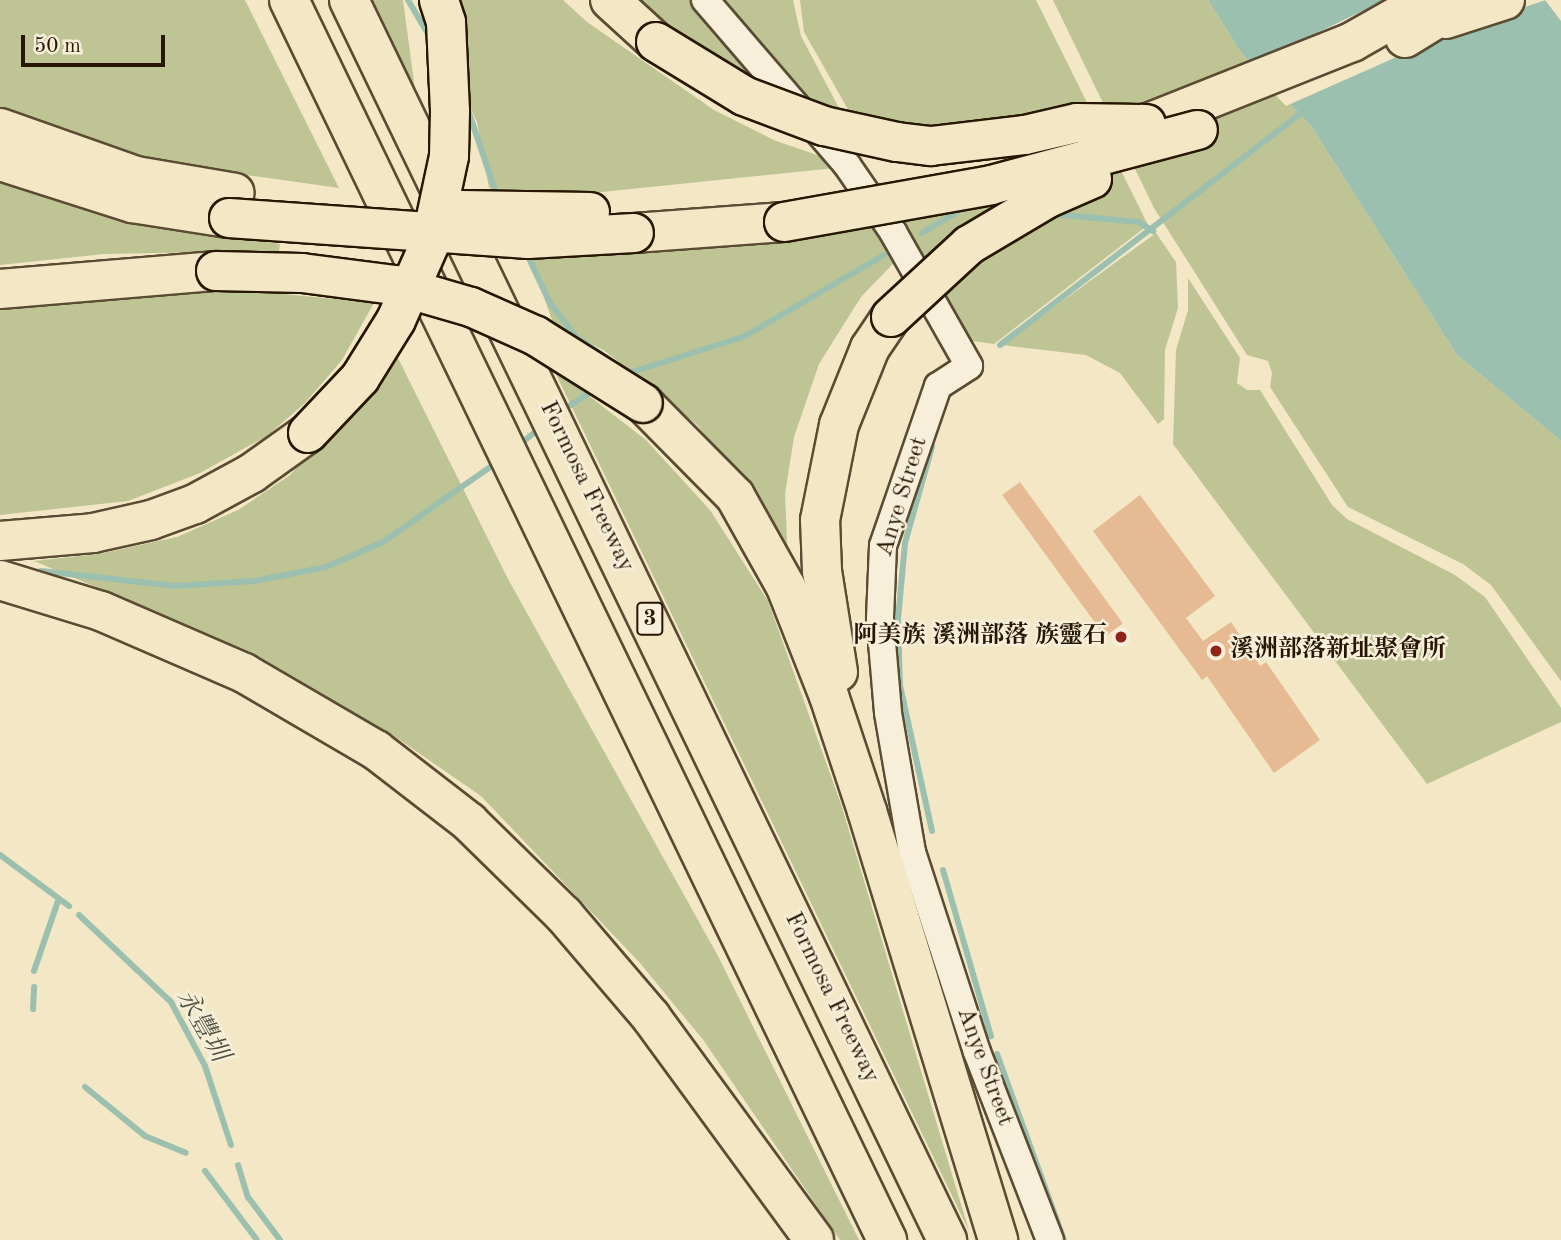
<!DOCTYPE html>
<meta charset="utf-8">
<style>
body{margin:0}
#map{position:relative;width:1561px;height:1240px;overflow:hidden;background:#f3e7c6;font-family:"Old Standard TT","Noto Serif TC",serif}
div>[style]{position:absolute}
.green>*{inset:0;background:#bec493}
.water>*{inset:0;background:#9cc0b0}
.pier>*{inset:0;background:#f3e7c6}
.stream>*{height:6px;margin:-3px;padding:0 3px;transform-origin:3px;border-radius:3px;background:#9cc0b0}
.building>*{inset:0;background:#e6ba93;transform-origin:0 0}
.roads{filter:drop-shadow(2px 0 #5a4b33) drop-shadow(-2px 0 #5a4b33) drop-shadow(0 2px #5a4b33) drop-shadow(0 -2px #5a4b33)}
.minor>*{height:26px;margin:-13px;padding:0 13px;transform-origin:13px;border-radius:13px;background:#f7efda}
.highway>*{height:38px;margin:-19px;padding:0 19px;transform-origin:19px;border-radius:19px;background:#f3e7c6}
.bridges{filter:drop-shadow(2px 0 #271702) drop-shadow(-2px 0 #271702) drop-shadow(0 2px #271702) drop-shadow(0 -2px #271702)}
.highway-bridge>*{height:38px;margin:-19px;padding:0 19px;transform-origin:19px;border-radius:19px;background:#f3e7c6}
.dots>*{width:19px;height:19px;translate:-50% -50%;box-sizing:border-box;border:4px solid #f7efda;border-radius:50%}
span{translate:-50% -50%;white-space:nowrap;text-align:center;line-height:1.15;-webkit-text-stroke:5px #f7efda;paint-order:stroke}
.shield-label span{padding:2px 5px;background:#f7efda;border:2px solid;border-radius:5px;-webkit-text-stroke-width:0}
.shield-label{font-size:23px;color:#271702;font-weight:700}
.street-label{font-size:24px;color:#271702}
.poi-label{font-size:24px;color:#271702;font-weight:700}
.right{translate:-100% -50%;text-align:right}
.left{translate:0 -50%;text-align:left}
.water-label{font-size:26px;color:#50523f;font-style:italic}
.scale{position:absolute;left:21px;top:35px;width:144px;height:32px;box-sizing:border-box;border:4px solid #271702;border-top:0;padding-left:9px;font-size:21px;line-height:24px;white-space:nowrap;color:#271702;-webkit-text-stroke:5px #f7efda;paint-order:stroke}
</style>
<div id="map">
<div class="green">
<i style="clip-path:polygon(0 0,245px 0,339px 188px,153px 162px,0 111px)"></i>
<i style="clip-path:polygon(370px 0,403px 0,416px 97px)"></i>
<i style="clip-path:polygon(456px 0,563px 0,587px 22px,714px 110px,776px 141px,832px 160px,865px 165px,592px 193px,489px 188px,477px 122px,466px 98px)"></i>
<i style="clip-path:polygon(617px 0,690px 0,751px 67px,730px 80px)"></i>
<i style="clip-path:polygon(712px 0,793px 0,801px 36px,849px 127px,811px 118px)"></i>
<i style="clip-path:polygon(800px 0,1036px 0,1148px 225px,994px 344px,972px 341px,911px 245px,861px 297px,819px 364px,794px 437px,785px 494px,788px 562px,741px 480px,697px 425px,605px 351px,553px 323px,530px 257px,798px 240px,896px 221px,1011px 186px,991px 129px,858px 127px,804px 32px)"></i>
<i style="clip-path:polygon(1053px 0,1208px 0,1242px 54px,1311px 126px,1457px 355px,1561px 441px,1561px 681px,1491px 585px,1463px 564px,1348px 507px,1270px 387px,1272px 373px,1268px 361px,1247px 355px,1154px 208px)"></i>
<i style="clip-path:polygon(0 180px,53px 200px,160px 225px,280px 244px,278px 258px,208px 252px,104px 254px,0 265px)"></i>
<i style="clip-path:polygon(1156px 233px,1176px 262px,1178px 308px,1165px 350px,1164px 419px,1158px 424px,1120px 373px,1086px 355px,1002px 345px)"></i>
<i style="clip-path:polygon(1188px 278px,1240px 358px,1237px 383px,1247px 390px,1260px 390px,1332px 505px,1347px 519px,1455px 575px,1485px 597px,1561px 708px,1561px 722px,1427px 784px,1173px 444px,1176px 350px,1188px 310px)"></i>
<i style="clip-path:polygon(215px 287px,374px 303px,342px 360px,305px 403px,267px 436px,200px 473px,128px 501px,0 515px,0 310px)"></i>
<i style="clip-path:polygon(397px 356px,508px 579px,718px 956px,859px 1240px,840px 1240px,704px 1041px,640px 963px,481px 796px,397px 738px,253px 653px,34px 561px,99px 554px,177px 537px,238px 510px,290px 475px)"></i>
<i style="clip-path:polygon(553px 368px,646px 440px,710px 510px,768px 601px,841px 804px,969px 1231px)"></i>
</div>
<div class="water">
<i style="clip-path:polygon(1208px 0,1545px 0,1561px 21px,1561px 441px,1457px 355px,1311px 126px,1242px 54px)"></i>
</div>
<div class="pier">
<i style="clip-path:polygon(1385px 0,1546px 0,1462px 28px,1286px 106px,1248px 66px)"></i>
</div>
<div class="stream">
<i style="left:408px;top:0;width:45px;rotate:59.5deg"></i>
<i style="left:466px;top:104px;width:100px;rotate:71.4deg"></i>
<i style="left:1051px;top:214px;width:88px;rotate:5.2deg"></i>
<i style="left:1139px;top:222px;width:17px;rotate:33deg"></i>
<i style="left:922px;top:233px;width:50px;rotate:-31.2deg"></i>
<i style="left:526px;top:252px;width:56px;rotate:64.8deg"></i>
<i style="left:550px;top:303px;width:43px;rotate:52.6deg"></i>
<i style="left:576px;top:337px;width:41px;rotate:34.1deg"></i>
<i style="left:1000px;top:345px;width:386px;rotate:-37.6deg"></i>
<i style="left:623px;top:375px;width:128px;rotate:-17.7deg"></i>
<i style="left:745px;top:336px;width:161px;rotate:-30.2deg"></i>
<i style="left:563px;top:410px;width:37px;rotate:-33deg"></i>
<i style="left:519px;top:445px;width:27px;rotate:-39deg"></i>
<i style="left:41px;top:571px;width:135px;rotate:6.4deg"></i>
<i style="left:175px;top:586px;width:79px;rotate:-3.6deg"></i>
<i style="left:254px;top:581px;width:73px;rotate:-11deg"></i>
<i style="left:326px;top:567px;width:62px;rotate:-23.7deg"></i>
<i style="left:383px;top:542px;width:138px;rotate:-35deg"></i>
<i style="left:932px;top:831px;width:149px;rotate:-102.4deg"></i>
<i style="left:900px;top:685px;width:65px;rotate:-91.8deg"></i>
<i style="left:898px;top:620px;width:77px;rotate:-84.8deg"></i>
<i style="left:905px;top:543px;width:100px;rotate:-74.3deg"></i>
<i style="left:0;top:855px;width:86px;rotate:36.5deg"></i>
<i style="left:943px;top:870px;width:173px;rotate:73.9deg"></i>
<i style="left:79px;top:915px;width:127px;rotate:43.4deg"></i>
<i style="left:171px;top:1002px;width:72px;rotate:62deg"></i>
<i style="left:205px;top:1066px;width:83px;rotate:71.8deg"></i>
<i style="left:34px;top:971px;width:74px;rotate:-71.1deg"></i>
<i style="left:33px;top:1009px;width:22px;rotate:-87deg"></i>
<i style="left:997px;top:1054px;width:198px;rotate:70.2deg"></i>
<i style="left:85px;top:1087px;width:77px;rotate:39.2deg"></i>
<i style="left:145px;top:1136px;width:44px;rotate:22.5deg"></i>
<i style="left:238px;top:1165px;width:34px;rotate:73deg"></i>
<i style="left:248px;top:1197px;width:54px;rotate:53.3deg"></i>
<i style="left:205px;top:1171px;width:86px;rotate:53deg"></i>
</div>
<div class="building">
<i style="left:1020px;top:482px;width:175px;height:22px;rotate:54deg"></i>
<i style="clip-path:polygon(1140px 495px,1215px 596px,1186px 618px,1203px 641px,1231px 622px,1260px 666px,1266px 662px,1320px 740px,1274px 773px,1207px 676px,1202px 680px,1093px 531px)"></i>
</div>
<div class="roads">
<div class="minor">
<i style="left:705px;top:0;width:218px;rotate:49.3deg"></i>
<i style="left:847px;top:165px;width:81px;rotate:55.5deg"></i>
<i style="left:893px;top:232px;width:154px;rotate:60.4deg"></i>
<i style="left:969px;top:366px;width:37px;rotate:147deg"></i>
<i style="left:938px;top:386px;width:169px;rotate:109deg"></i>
<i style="left:883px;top:546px;width:73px;rotate:92.4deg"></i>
<i style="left:880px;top:619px;width:94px;rotate:85.1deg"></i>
<i style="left:888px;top:713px;width:141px;rotate:80.2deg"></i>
<i style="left:912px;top:852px;width:210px;rotate:72deg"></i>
<i style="left:977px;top:1052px;width:202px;rotate:68.8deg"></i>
</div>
<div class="highway">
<i style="left:289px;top:0;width:1377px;rotate:64.25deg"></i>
<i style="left:349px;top:0;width:1377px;rotate:64.25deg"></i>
<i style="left:610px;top:0;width:62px;rotate:42.4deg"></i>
<i style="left:1446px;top:19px;width:62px;rotate:-17.9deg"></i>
<i style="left:1405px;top:38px;width:73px;rotate:-31.5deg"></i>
<i style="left:1146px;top:124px;width:222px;rotate:-21.7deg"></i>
<i style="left:1352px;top:42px;width:85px;rotate:-29.6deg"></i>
<i style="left:0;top:128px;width:144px;rotate:19.4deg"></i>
<i style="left:136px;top:176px;width:100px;rotate:9.7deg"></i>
<i style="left:0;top:161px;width:139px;rotate:17.7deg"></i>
<i style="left:132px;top:203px;width:97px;rotate:8.9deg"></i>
<i style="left:634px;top:233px;width:150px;rotate:-4.2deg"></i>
<i style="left:0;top:289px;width:217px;rotate:-4.8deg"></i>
<i style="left:643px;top:403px;width:131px;rotate:45.3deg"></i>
<i style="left:735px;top:496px;width:104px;rotate:60.7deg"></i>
<i style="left:786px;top:587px;width:117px;rotate:68.5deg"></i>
<i style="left:829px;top:696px;width:121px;rotate:71.7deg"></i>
<i style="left:867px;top:811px;width:449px;rotate:73deg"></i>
<i style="left:0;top:541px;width:93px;rotate:-4.9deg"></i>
<i style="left:93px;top:533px;width:59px;rotate:-12.6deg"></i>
<i style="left:151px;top:520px;width:47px;rotate:-20deg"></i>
<i style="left:195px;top:504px;width:65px;rotate:-28.5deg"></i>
<i style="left:252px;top:473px;width:69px;rotate:-35.5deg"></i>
<i style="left:0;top:580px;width:106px;rotate:17.1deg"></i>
<i style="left:101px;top:611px;width:156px;rotate:23.4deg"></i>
<i style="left:244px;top:673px;width:153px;rotate:30.3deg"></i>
<i style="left:376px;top:750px;width:118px;rotate:37.7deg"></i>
<i style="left:469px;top:822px;width:133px;rotate:44.4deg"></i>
<i style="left:564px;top:915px;width:134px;rotate:49.5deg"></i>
<i style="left:651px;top:1017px;width:276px;rotate:53.8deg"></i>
<i style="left:838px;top:672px;width:102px;rotate:-99deg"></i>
<i style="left:822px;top:571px;width:51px;rotate:-92.2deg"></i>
<i style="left:820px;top:520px;width:97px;rotate:-78.7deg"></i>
<i style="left:839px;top:425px;width:83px;rotate:-68.1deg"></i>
<i style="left:870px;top:348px;width:37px;rotate:-56deg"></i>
</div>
</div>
<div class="bridges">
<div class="highway-bridge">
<i style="left:656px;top:42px;width:103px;rotate:31.5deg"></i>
<i style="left:744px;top:96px;width:85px;rotate:20.6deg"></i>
<i style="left:824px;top:126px;width:75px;rotate:12.4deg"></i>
<i style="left:897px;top:142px;width:34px;rotate:7deg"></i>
<i style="left:931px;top:146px;width:95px;rotate:-6.7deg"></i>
<i style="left:1025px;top:135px;width:53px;rotate:-13deg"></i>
<i style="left:1077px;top:123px;width:69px;rotate:0.8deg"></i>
<i style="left:461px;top:210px;width:129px;rotate:0.9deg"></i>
<i style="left:229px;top:218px;width:300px;rotate:4deg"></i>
<i style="left:528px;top:239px;width:106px;rotate:-3.2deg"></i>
<i style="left:784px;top:222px;width:210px;rotate:-10.1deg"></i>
<i style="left:991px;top:185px;width:214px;rotate:-14.9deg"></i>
<i style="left:216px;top:271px;width:86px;rotate:1.3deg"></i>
<i style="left:302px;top:273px;width:94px;rotate:7.4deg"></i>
<i style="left:395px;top:285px;width:79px;rotate:16.1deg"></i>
<i style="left:471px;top:307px;width:71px;rotate:24deg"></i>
<i style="left:536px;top:336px;width:126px;rotate:32.1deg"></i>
<i style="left:891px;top:317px;width:106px;rotate:-42.7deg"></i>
<i style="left:969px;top:245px;width:92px;rotate:-30.7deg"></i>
<i style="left:1048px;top:198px;width:48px;rotate:-23.4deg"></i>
<i style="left:308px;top:433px;width:76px;rotate:-46.6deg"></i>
<i style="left:360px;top:378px;width:68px;rotate:-58.2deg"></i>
<i style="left:396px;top:320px;width:86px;rotate:-66.1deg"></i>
<i style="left:431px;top:241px;width:87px;rotate:-78deg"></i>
<i style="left:449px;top:156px;width:45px;rotate:-88.7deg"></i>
<i style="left:450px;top:111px;width:89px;rotate:-92.6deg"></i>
<i style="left:446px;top:22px;width:23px;rotate:-108deg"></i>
</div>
</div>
<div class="dots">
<i style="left:1121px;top:637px;background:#8f2418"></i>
<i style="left:1216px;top:651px;background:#8f2418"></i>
</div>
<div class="shield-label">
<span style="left:650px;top:619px">3</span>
</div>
<div class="street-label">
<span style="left:586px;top:487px;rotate:64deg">Formosa Freeway</span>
<span style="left:903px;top:497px;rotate:-73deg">Anye Street</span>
<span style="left:831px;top:998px;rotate:64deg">Formosa Freeway</span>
<span style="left:984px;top:1067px;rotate:70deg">Anye Street</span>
</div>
<div class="poi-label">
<span class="right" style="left:1107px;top:637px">阿美族 溪洲部落 族靈石</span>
<span class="left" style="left:1230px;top:651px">溪洲部落新址聚會所</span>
</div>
<div class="water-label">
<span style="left:201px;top:1026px;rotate:60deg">永豐圳</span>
</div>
<div class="scale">50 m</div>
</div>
